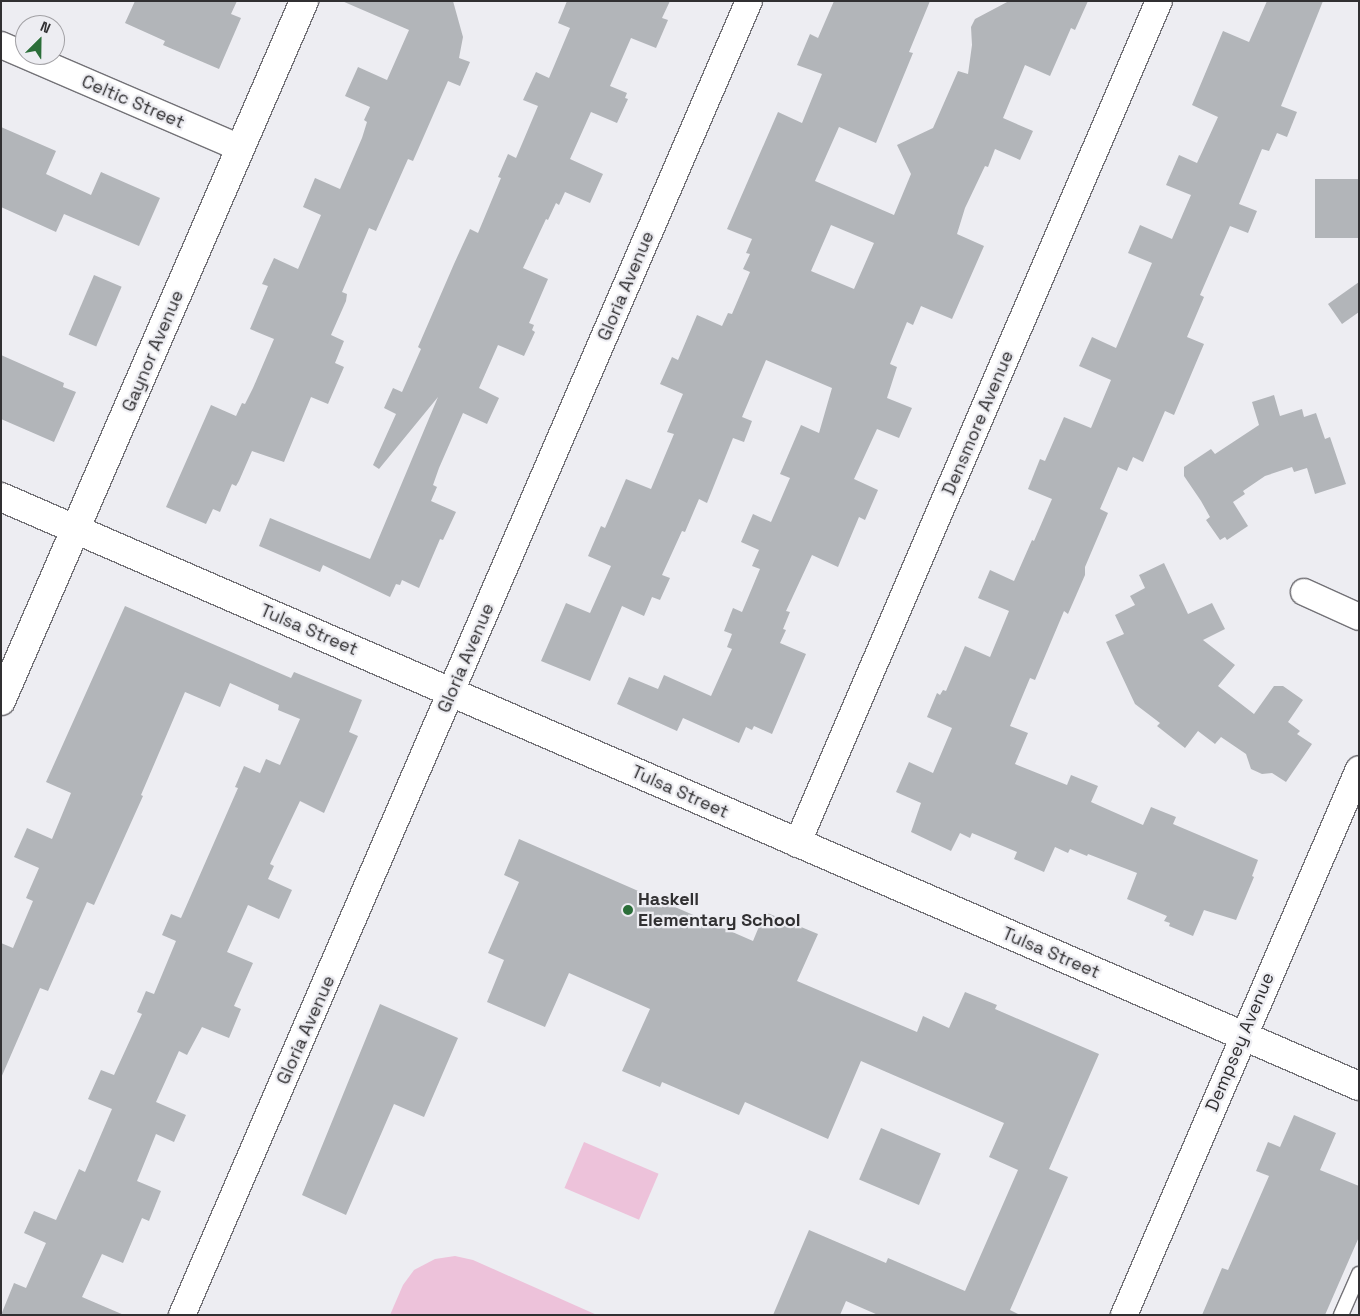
<!DOCTYPE html>
<style>
body{margin:0}
#map{position:relative;width:1360px;height:1316px;overflow:hidden;background:#ededf2;font-family:"Space Grotesk",sans-serif}
div>[style]{position:absolute}
.green>*{inset:0;background:#edc2da;transform-origin:0 0}
.building>*{inset:0;background:#b2b5b9;transform-origin:0 0}
.roads{filter:drop-shadow(1px 0 #737277) drop-shadow(-1px 0 #737277) drop-shadow(0 1px #737277) drop-shadow(0 -1px #737277)}
.lane>*{height:14px;margin:-7px;padding:0 7px;transform-origin:7px;border-radius:7px;background:#fff}
.street>*{height:26px;margin:-13px;padding:0 13px;transform-origin:13px;border-radius:13px;background:#fff}
.secondary>*{height:28px;margin:-14px;padding:0 14px;transform-origin:14px;border-radius:14px;background:#fff}
.dots>*{width:14px;height:14px;translate:-50% -50%;box-sizing:border-box;border:2px solid #ededf2;border-radius:50%}
span{translate:-50% -50%;white-space:nowrap;text-align:center;line-height:1.15;-webkit-text-stroke:4.5px #ededf2;paint-order:stroke}
.street-label{font-size:18px;color:#313032}
.poi-label{font-size:18px;color:#313032;font-weight:700}
.left{translate:0 -50%;text-align:left}
.frame{position:absolute;inset:0;border:2px solid #313032;pointer-events:none}
.north{position:absolute;left:15px;top:15px;width:50px;height:50px;box-sizing:border-box;background:#ededf2;border:1px solid #a2a1a5;border-radius:50%;rotate:23deg;font-size:14px;font-weight:700;line-height:20px;text-align:center;color:#313032}
.north::after{content:'';display:block;margin:auto;width:18px;height:22px;background:#2b6e39;clip-path:polygon(50% 0,100% 100%,50% 72%,0 100%)}
</style>
<div id="map">
<div class="green">
<i style="left:584px;top:1142px;width:81px;height:50px;rotate:23deg"></i>
<i style="clip-path:polygon(455px 1256px,473px 1260px,597px 1315px,390px 1315px,403px 1285px,414px 1270px,435px 1259px)"></i>
</div>
<div class="building">
<i style="clip-path:polygon(135px 1px,237px 1px,231px 14px,241px 18px,219px 69px,163px 45px,165px 41px,125px 23px)"></i>
<i style="clip-path:polygon(342px 1px,453px 1px,463px 37px,459px 58px,470px 62px,460px 86px,448px 81px,413px 161px,408px 159px,376px 231px,369px 228px,342px 292px,347px 294px,346px 301px,331px 335px,344px 341px,335px 363px,344px 367px,328px 404px,311px 397px,284px 462px,252px 451px,239px 481px,236px 486px,232px 484px,220px 512px,213px 509px,206px 524px,166px 507px,211px 405px,236px 416px,242px 403px,245px 404px,253px 388px,274px 339px,250px 329px,268px 286px,262px 284px,274px 258px,298px 269px,321px 215px,303px 207px,315px 178px,340px 189px,362px 138px,367px 122px,364px 120px,370px 107px,345px 96px,358px 67px,387px 80px,409px 30px)"></i>
<i style="clip-path:polygon(567px 1px,670px 1px,662px 18px,668px 20px,656px 48px,631px 38px,610px 86px,627px 93px,625px 98px,628px 99px,617px 123px,591px 112px,570px 159px,603px 174px,590px 203px,565px 192px,559px 205px,556px 203px,548px 220px,546px 219px,523px 268px,548px 279px,529px 323px,534px 325px,532px 330px,535px 332px,524px 356px,498px 345px,479px 388px,499px 398px,487px 424px,463px 413px,439px 468px,433px 485px,437px 487px,431px 501px,456px 512px,443px 540px,440px 539px,419px 588px,402px 580px,400px 585px,396px 584px,390px 597px,323px 565px,320px 572px,259px 546px,270px 518px,370px 559px,438px 397px,379px 469px,373px 465px,396px 414px,384px 408px,393px 388px,402px 392px,421px 349px,418px 347px,454px 264px,470px 229px,478px 233px,501px 178px,498px 177px,508px 154px,516px 158px,538px 106px,523px 100px,536px 72px,549px 78px,570px 28px,558px 23px)"></i>
<i style="clip-path:polygon(evenodd,834px 1px,930px 1px,909px 52px,913px 53px,876px 143px,839px 127px,815px 181px,894px 215px,911px 174px,897px 145px,933px 128px,958px 71px,968px 74px,972px 45px,971px 27px,975px 19px,1009px 1px,1088px 1px,1075px 30px,1071px 28px,1050px 76px,1025px 65px,1003px 118px,1033px 131px,1020px 160px,995px 149px,988px 167px,985px 166px,965px 208px,957px 234px,984px 246px,952px 319px,921px 306px,913px 325px,907px 322px,890px 364px,897px 367px,887px 398px,912px 408px,899px 438px,877px 429px,854px 479px,878px 490px,865px 520px,859px 517px,838px 567px,812px 555px,786px 611px,790px 612px,783px 629px,786px 630px,780px 643px,806px 654px,772px 734px,754px 726px,752px 730px,746px 727px,739px 743px,683px 718px,677px 731px,617px 704px,629px 677px,658px 689px,664px 675px,711px 696px,732px 649px,727px 647px,732px 634px,724px 631px,733px 608px,742px 612px,760px 569px,752px 566px,759px 550px,741px 542px,753px 514px,771px 522px,790px 478px,780px 474px,801px 425px,819px 433px,832px 388px,766px 360px,742px 417px,752px 421px,744px 442px,733px 438px,707px 503px,699px 499px,685px 532px,682px 531px,662px 575px,670px 578px,660px 600px,652px 597px,644px 616px,622px 606px,590px 681px,541px 661px,566px 603px,590px 613px,611px 566px,588px 556px,601px 526px,605px 528px,626px 479px,651px 489px,674px 434px,667px 432px,683px 394px,660px 384px,672px 357px,678px 360px,697px 315px,722px 326px,728px 313px,732px 314px,750px 272px,743px 269px,750px 254px,746px 253px,752px 239px,727px 229px,778px 112px,802px 123px,822px 74px,797px 65px,810px 34px,818px 38px,834px 1px,831px 225px,874px 243px,854px 289px,811px 271px,831px 225px)"></i>
<i style="clip-path:polygon(1267px 1px,1323px 1px,1281px 106px,1297px 112px,1287px 137px,1277px 133px,1269px 151px,1262px 149px,1239px 204px,1257px 211px,1248px 233px,1230px 226px,1200px 295px,1204px 297px,1187px 337px,1204px 344px,1174px 415px,1165px 411px,1143px 462px,1133px 457px,1127px 471px,1118px 467px,1100px 509px,1108px 513px,1085px 567px,1085px 575px,1068px 614px,1064px 611px,1035px 680px,1030px 678px,1010px 726px,1028px 733px,1015px 764px,1067px 785px,1071px 775px,1098px 786px,1091px 802px,1143px 825px,1151px 807px,1176px 817px,1173px 824px,1258px 860px,1252px 876px,1254px 877px,1236px 920px,1204px 910px,1193px 936px,1169px 926px,1170px 923px,1164px 921px,1167px 916px,1127px 899px,1137px 873px,1088px 854px,1087px 856px,1070px 849px,1068px 853px,1055px 847px,1044px 872px,1014px 859px,1017px 852px,972px 833px,970px 838px,960px 833px,951px 851px,911px 832px,921px 803px,896px 792px,909px 762px,933px 773px,952px 728px,927px 717px,937px 693px,940px 695px,943px 690px,946px 691px,965px 646px,990px 657px,1009px 611px,978px 598px,990px 570px,1014px 581px,1032px 540px,1034px 541px,1052px 499px,1028px 489px,1040px 459px,1045px 461px,1064px 417px,1091px 428px,1111px 380px,1079px 366px,1092px 337px,1116px 348px,1152px 263px,1128px 253px,1140px 225px,1172px 239px,1191px 195px,1166px 185px,1179px 155px,1197px 163px,1218px 117px,1192px 105px,1223px 31px,1249px 42px)"></i>
<i style="clip-path:polygon(1px 127px,56px 151px,46px 174px,91px 195px,101px 172px,160px 198px,139px 246px,64px 214px,56px 232px,1px 207px)"></i>
<i style="left:1359px;top:179px;width:59px;height:44px;rotate:90deg"></i>
<i style="left:94px;top:275px;width:30px;height:65px;rotate:23deg"></i>
<i style="clip-path:polygon(1359px 282px,1359px 312px,1342px 324px,1328px 304px)"></i>
<i style="clip-path:polygon(1px 355px,64px 383px,63px 387px,76px 392px,54px 442px,1px 419px)"></i>
<i style="clip-path:polygon(1274px 395px,1280px 416px,1302px 409px,1304px 417px,1316px 413px,1325px 439px,1330px 437px,1346px 484px,1315px 494px,1307px 468px,1294px 472px,1292px 467px,1265px 476px,1243px 491px,1245px 494px,1233px 502px,1248px 526px,1227px 540px,1225px 537px,1220px 540px,1206px 520px,1210px 517px,1201px 501px,1184px 476px,1184px 467px,1211px 449px,1215px 454px,1259px 425px,1252px 402px)"></i>
<i style="clip-path:polygon(1164px 563px,1188px 614px,1212px 603px,1225px 629px,1203px 640px,1235px 665px,1218px 686px,1254px 714px,1274px 686px,1283px 686px,1303px 700px,1288px 722px,1300px 731px,1297px 734px,1312px 744px,1286px 782px,1272px 773px,1262px 774px,1251px 769px,1246px 754px,1221px 737px,1215px 744px,1198px 731px,1185px 748px,1157px 726px,1160px 723px,1135px 704px,1106px 642px,1124px 634px,1115px 615px,1135px 605px,1130px 596px,1145px 588px,1139px 575px)"></i>
<i style="clip-path:polygon(125px 606px,291px 678px,294px 672px,362px 700px,349px 732px,358px 736px,324px 813px,300px 801px,270px 864px,274px 866px,268px 879px,292px 890px,279px 919px,248px 905px,227px 952px,253px 963px,234px 1006px,241px 1009px,229px 1038px,202px 1027px,187px 1055px,179px 1051px,156px 1102px,186px 1115px,174px 1142px,156px 1134px,137px 1181px,161px 1191px,149px 1221px,142px 1218px,123px 1263px,102px 1254px,82px 1297px,124px 1315px,1px 1315px,14px 1283px,26px 1288px,46px 1243px,24px 1233px,34px 1211px,56px 1220px,79px 1169px,85px 1172px,112px 1109px,88px 1099px,101px 1070px,114px 1075px,142px 1014px,137px 1012px,146px 991px,154px 994px,176px 941px,162px 935px,171px 914px,181px 918px,238px 788px,235px 787px,244px 766px,260px 773px,266px 759px,280px 765px,300px 719px,278px 710px,279px 705px,230px 683px,220px 707px,185px 692px,141px 795px,143px 796px,94px 905px,87px 902px,48px 991px,40px 988px,1px 1078px,1px 943px,13px 948px,33px 901px,26px 898px,39px 868px,14px 857px,27px 828px,52px 839px,71px 793px,46px 782px)"></i>
<i style="clip-path:polygon(519px 839px,753px 941px,765px 912px,818px 934px,797px 981px,917px 1032px,923px 1016px,949px 1028px,965px 992px,997px 1005px,995px 1009px,1099px 1054px,1049px 1169px,1068px 1177px,1010px 1310px,1020px 1315px,878px 1315px,846px 1301px,840px 1315px,773px 1315px,809px 1230px,886px 1263px,888px 1258px,965px 1291px,1018px 1170px,989px 1157px,1004px 1123px,861px 1061px,828px 1139px,745px 1102px,739px 1115px,662px 1082px,660px 1087px,622px 1071px,650px 1009px,569px 973px,545px 1027px,487px 1002px,504px 960px,488px 953px,519px 882px,504px 875px)"></i>
<i style="clip-path:polygon(380px 1004px,458px 1038px,424px 1117px,394px 1104px,346px 1215px,302px 1195px)"></i>
<i style="clip-path:polygon(1294px 1115px,1336px 1133px,1320px 1170px,1359px 1186px,1359px 1237px,1325px 1315px,1202px 1315px,1222px 1268px,1228px 1270px,1269px 1176px,1256px 1171px,1268px 1142px,1280px 1147px)"></i>
<i style="left:881px;top:1128px;width:65px;height:56px;rotate:23deg"></i>
</div>
<div class="roads">
<div class="lane">
<i style="left:1341px;top:1315px;width:45px;rotate:-66.3deg"></i>
</div>
<div class="street">
<i style="left:1px;top:45px;width:260px;rotate:23.3deg"></i>
<i style="left:1304px;top:592px;width:60px;rotate:24.4deg"></i>
<i style="left:797px;top:844px;width:917px;rotate:-66.76deg"></i>
<i style="left:182px;top:1315px;width:1431px;rotate:-66.66deg"></i>
<i style="left:1124px;top:1315px;width:594px;rotate:-66.71deg"></i>
</div>
<div class="secondary">
<i style="left:1px;top:497px;width:1480px;rotate:23.45deg"></i>
<i style="left:1px;top:701px;width:763px;rotate:-66.59deg"></i>
</div>
</div>
<div class="dots">
<i style="left:628px;top:910px;background:#2b6e39"></i>
</div>
<div class="street-label">
<span style="left:133px;top:102px;rotate:23deg">Celtic Street</span>
<span style="left:626px;top:286px;rotate:-67deg">Gloria Avenue</span>
<span style="left:153px;top:351px;rotate:-67deg">Gaynor Avenue</span>
<span style="left:978px;top:423px;rotate:-67deg">Densmore Avenue</span>
<span style="left:309px;top:630px;rotate:23deg">Tulsa Street</span>
<span style="left:466px;top:658px;rotate:-67deg">Gloria Avenue</span>
<span style="left:680px;top:792px;rotate:24deg">Tulsa Street</span>
<span style="left:1051px;top:953px;rotate:23deg">Tulsa Street</span>
<span style="left:306px;top:1030px;rotate:-66deg">Gloria Avenue</span>
<span style="left:1240px;top:1042px;rotate:-67deg">Dempsey Avenue</span>
</div>
<div class="poi-label">
<span class="left" style="left:638px;top:910px">Haskell<br>Elementary School</span>
</div>
<div class="frame"></div>
<div class="north">N</div>
</div>
